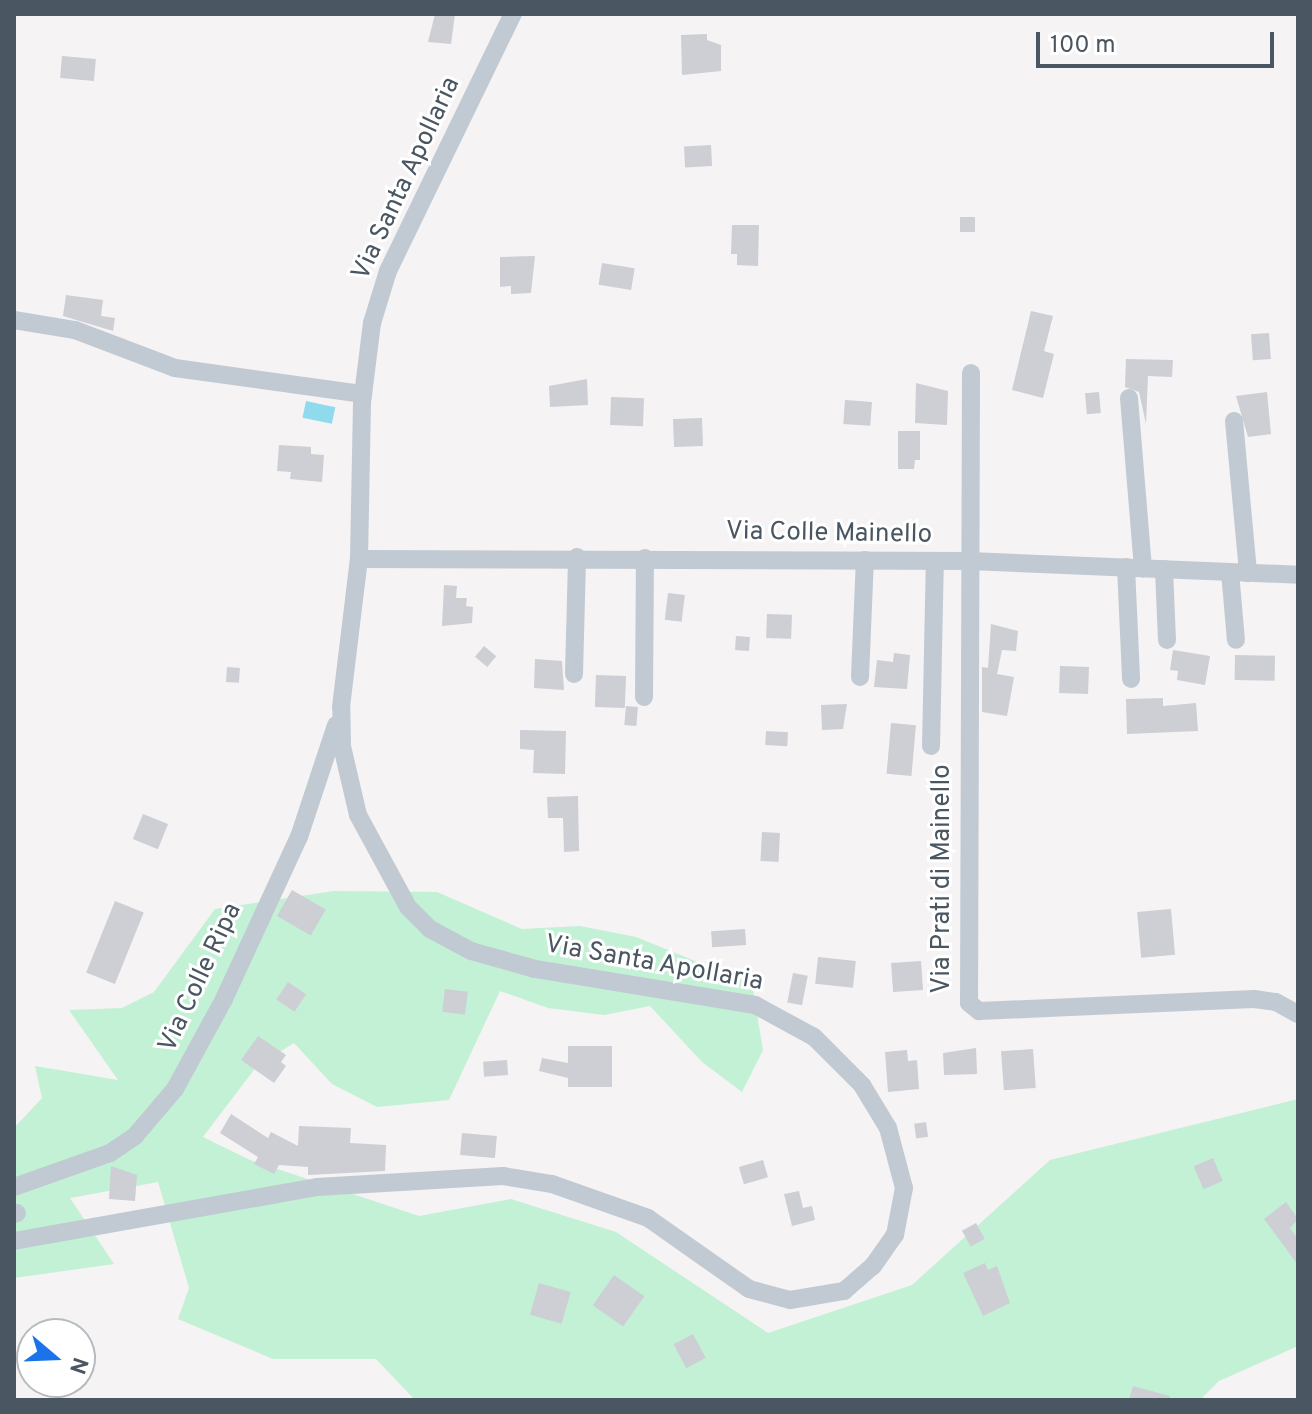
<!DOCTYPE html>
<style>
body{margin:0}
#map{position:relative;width:1312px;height:1414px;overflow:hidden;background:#f5f3f3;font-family:Overpass,sans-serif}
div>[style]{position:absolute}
.green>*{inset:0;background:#c3f1d5}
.water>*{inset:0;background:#90daee;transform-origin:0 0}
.building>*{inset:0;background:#cdcfd5;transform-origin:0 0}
.minor>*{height:18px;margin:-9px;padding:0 9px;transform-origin:9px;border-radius:9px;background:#c1cad2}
span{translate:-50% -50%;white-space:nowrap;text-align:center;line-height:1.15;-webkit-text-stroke:6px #fff;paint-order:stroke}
.street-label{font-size:26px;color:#4a5661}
.frame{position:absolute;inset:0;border:16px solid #4a5661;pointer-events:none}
.north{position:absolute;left:16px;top:1318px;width:80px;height:80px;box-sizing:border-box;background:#fff;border:2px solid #b7bbc0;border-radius:50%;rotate:109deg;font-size:22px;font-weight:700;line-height:32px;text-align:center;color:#4a5661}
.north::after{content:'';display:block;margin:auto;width:28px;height:36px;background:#1a73e8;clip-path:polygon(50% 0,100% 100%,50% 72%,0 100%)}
.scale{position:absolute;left:1036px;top:32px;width:238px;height:36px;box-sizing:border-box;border:4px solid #4a5661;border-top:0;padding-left:10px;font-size:24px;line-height:28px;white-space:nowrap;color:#4a5661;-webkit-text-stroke:6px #fff;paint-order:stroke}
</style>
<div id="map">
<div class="green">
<i style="clip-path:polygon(334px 891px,437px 892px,522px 929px,580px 926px,636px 937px,752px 984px,763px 1050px,742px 1092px,702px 1062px,650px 1006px,604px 1015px,548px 1008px,500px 991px,449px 1100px,377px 1107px,332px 1084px,294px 1043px,256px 1067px,203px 1137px,250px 1160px,419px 1216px,511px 1199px,616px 1232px,768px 1333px,912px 1285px,1050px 1160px,1298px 1099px,1298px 1346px,1219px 1381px,1200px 1400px,415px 1400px,376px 1359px,273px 1359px,178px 1319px,189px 1288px,158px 1182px,70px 1198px,114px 1264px,14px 1278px,14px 1128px,42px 1098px,35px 1066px,118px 1080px,69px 1010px,122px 1008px,154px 992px,215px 909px)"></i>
</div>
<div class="water">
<i style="left:306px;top:401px;width:30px;height:17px;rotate:12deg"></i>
</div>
<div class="building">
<i style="clip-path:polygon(435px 14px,455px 14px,451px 44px,428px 42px)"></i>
<i style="clip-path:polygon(707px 34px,707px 40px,721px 45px,721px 71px,682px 75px,681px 35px)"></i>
<i style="left:62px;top:56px;width:34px;height:22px;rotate:5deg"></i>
<i style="left:711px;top:145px;width:21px;height:27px;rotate:87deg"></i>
<i style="left:960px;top:217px;width:15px;height:15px"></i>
<i style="clip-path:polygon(732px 225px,759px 225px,758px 266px,737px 265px,737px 254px,731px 254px)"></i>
<i style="clip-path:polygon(535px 256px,531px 293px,511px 294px,511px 286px,500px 287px,500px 257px)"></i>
<i style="left:602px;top:263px;width:33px;height:22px;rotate:9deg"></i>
<i style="clip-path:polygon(66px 295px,103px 300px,101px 316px,115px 318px,113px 331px,63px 316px)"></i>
<i style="clip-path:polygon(1031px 311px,1053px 316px,1044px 351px,1054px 354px,1043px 398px,1012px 390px)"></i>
<i style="left:1269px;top:333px;width:26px;height:18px;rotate:86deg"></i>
<i style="clip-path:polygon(1126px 359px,1173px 360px,1172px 377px,1148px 376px,1146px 424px,1139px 392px,1125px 387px)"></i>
<i style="clip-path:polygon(587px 379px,588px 405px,550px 407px,549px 386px)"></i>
<i style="clip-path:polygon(916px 383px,948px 391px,947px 425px,915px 423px)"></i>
<i style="left:1099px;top:392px;width:21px;height:14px;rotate:85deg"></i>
<i style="clip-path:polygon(1267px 392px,1271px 434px,1248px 437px,1236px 396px)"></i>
<i style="left:611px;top:397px;width:33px;height:28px;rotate:2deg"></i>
<i style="left:845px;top:400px;width:27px;height:24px;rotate:4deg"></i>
<i style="left:702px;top:418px;width:28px;height:29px;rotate:88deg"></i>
<i style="clip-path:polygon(898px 431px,920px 431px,920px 460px,915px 460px,914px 469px,898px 469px)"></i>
<i style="clip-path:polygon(279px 445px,311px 447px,311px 454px,324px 455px,322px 482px,290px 479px,291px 472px,277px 471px)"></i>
<i style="clip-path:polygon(444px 585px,457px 586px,456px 598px,467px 598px,466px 606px,473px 607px,472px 623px,442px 626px)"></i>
<i style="left:668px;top:593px;width:17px;height:27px;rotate:7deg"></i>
<i style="left:767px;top:614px;width:25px;height:24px;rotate:2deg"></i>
<i style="clip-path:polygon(991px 624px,1018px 631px,1016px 651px,1002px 650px,997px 674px,1014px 677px,1007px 716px,982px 712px,982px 667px,988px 668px)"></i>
<i style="left:736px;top:636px;width:14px;height:14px;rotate:4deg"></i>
<i style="left:484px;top:646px;width:16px;height:14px;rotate:40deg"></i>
<i style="clip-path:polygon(1173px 650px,1210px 656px,1205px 685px,1177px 680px,1178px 671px,1170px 670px)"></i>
<i style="clip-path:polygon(894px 653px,910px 655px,907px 689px,874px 687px,877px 660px,893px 662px)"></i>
<i style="left:1235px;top:655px;width:40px;height:25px;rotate:1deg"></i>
<i style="clip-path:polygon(535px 659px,562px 661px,564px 690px,534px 688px)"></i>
<i style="left:1060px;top:666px;width:29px;height:27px;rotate:2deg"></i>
<i style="left:227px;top:667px;width:13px;height:15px;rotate:4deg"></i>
<i style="left:596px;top:675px;width:30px;height:32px;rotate:2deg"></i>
<i style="clip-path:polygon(1163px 698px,1163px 706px,1196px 703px,1198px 731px,1127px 734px,1126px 699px)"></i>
<i style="clip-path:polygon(847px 704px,843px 729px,822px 730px,821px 705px)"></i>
<i style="left:626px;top:706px;width:12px;height:19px;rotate:5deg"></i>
<i style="left:891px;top:723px;width:25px;height:51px;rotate:5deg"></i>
<i style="clip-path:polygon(520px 730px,566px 731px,565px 774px,533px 773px,534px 750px,520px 749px)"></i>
<i style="left:766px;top:731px;width:22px;height:14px;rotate:3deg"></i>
<i style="clip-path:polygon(578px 796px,579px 851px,564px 852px,563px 818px,548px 818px,547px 797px)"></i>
<i style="left:143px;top:814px;width:27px;height:27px;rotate:22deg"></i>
<i style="left:762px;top:832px;width:18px;height:29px;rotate:3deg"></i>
<i style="left:292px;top:890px;width:39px;height:30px;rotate:30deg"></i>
<i style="left:115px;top:901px;width:31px;height:77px;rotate:22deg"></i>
<i style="left:1171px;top:909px;width:46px;height:34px;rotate:85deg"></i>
<i style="left:745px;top:929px;width:16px;height:34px;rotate:86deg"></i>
<i style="left:818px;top:957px;width:38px;height:27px;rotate:6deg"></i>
<i style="left:921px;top:961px;width:29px;height:30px;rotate:86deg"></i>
<i style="left:793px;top:973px;width:15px;height:30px;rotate:11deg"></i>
<i style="left:288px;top:982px;width:22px;height:21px;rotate:34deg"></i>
<i style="left:445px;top:989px;width:23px;height:23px;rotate:7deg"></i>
<i style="clip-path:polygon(258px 1036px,286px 1055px,281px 1062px,286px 1066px,274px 1083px,241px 1060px)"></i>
<i style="clip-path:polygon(568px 1046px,612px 1046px,612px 1087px,568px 1087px,568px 1078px,539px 1071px,542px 1058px,568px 1063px)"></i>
<i style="clip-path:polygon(976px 1048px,977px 1074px,944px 1075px,943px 1053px)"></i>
<i style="left:1033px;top:1049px;width:39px;height:32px;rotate:86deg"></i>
<i style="clip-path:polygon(907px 1050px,908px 1061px,917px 1060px,919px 1089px,888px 1092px,885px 1052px)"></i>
<i style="left:507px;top:1060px;width:15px;height:24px;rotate:86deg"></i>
<i style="clip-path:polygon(231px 1114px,268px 1138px,271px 1132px,298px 1146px,299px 1126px,351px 1128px,350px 1143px,386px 1145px,385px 1171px,308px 1175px,308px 1167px,279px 1165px,274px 1174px,254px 1164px,258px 1157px,220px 1133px)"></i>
<i style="left:926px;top:1122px;width:15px;height:12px;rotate:82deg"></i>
<i style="left:462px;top:1133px;width:35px;height:22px;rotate:5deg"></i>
<i style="left:1213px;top:1158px;width:25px;height:21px;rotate:67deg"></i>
<i style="left:763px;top:1160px;width:18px;height:25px;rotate:74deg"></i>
<i style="clip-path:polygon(111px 1166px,137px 1175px,135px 1201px,109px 1199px)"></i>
<i style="clip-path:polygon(799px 1191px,803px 1208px,812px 1206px,815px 1220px,792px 1226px,784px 1194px)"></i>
<i style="clip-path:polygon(1286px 1202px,1298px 1219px,1290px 1228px,1298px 1239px,1298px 1265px,1264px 1219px)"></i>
<i style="left:976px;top:1223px;width:18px;height:16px;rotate:61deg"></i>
<i style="clip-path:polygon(985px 1263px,988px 1270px,997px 1266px,1010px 1303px,983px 1316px,963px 1273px)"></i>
<i style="left:614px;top:1275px;width:37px;height:37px;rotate:35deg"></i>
<i style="left:539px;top:1283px;width:33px;height:33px;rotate:16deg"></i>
<i style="left:693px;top:1334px;width:27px;height:22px;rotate:62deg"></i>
<i style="clip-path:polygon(1133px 1386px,1170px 1396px,1169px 1400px,1129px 1400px)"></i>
</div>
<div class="minor">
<i style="left:14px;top:320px;width:62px;rotate:9.3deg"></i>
<i style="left:75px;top:330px;width:107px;rotate:20.8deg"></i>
<i style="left:175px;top:368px;width:190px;rotate:7.9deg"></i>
<i style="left:971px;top:373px;width:630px;rotate:90.18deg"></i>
<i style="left:969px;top:1003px;width:13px;rotate:39deg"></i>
<i style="left:979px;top:1011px;width:275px;rotate:-2.5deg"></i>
<i style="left:1254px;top:999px;width:22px;rotate:8deg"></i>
<i style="left:1276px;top:1002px;width:25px;rotate:29deg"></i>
<i style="left:1129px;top:398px;width:171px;rotate:85.3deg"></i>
<i style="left:1234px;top:421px;width:153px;rotate:84.7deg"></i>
<i style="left:359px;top:559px;width:610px;rotate:0.19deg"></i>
<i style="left:969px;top:561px;width:329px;rotate:2.4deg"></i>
<i style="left:1126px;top:567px;width:112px;rotate:87.4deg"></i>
<i style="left:1164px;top:569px;width:71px;rotate:87.6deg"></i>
<i style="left:1230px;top:572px;width:68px;rotate:85deg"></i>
<i style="left:574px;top:674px;width:117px;rotate:-88.5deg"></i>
<i style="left:860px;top:677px;width:117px;rotate:-87.6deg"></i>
<i style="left:644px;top:697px;width:139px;rotate:-89.6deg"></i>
<i style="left:931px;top:746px;width:185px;rotate:-88.8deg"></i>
<i style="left:14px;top:1187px;width:102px;rotate:-19.5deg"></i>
<i style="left:110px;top:1153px;width:30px;rotate:-34deg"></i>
<i style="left:135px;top:1136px;width:62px;rotate:-49.6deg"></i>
<i style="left:175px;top:1089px;width:102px;rotate:-61.4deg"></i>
<i style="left:224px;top:999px;width:179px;rotate:-65.2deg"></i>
<i style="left:299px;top:837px;width:118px;rotate:-71.7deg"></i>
<i style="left:14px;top:1214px;width:3px;rotate:-18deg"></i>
<i style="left:14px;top:1241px;width:308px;rotate:-10.1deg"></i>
<i style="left:317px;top:1187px;width:186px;rotate:-3.4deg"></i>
<i style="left:503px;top:1176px;width:50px;rotate:9.3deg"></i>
<i style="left:552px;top:1184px;width:102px;rotate:19.5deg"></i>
<i style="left:648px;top:1218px;width:123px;rotate:35.1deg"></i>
<i style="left:749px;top:1289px;width:42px;rotate:15deg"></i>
<i style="left:790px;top:1300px;width:55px;rotate:-9.5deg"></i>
<i style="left:844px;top:1291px;width:38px;rotate:-41deg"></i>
<i style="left:873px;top:1266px;width:38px;rotate:-55deg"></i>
<i style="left:895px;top:1235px;width:48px;rotate:-79.2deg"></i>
<i style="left:904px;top:1188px;width:62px;rotate:-104.9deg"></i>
<i style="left:888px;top:1128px;width:50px;rotate:-121.2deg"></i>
<i style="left:862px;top:1085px;width:68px;rotate:-135deg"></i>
<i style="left:814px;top:1037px;width:67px;rotate:-151.5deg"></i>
<i style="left:755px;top:1005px;width:223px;rotate:-170.7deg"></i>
<i style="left:535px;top:969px;width:66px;rotate:-164.3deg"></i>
<i style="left:471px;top:951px;width:47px;rotate:-151.8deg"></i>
<i style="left:430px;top:929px;width:31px;rotate:-135deg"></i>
<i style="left:408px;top:907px;width:105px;rotate:-118.5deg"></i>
<i style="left:358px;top:815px;width:71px;rotate:-103.1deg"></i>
<i style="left:342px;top:746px;width:39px;rotate:-91deg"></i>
<i style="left:341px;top:707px;width:149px;rotate:-83.1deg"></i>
<i style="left:359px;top:559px;width:156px;rotate:-88.9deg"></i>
<i style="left:362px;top:403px;width:81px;rotate:-82.9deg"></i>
<i style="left:372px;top:323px;width:54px;rotate:-72.9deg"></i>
<i style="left:388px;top:271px;width:286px;rotate:-64.1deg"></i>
</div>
<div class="street-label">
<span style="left:407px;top:179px;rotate:-65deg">Via Santa Apollaria</span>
<span style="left:829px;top:534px;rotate:1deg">Via Colle Mainello</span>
<span style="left:943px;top:879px;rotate:-90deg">Via Prati di Mainello</span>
<span style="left:654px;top:964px;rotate:10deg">Via Santa Apollaria</span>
<span style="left:201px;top:978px;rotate:-65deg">Via Colle Ripa</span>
</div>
<div class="frame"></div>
<div class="north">N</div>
<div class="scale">100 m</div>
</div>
